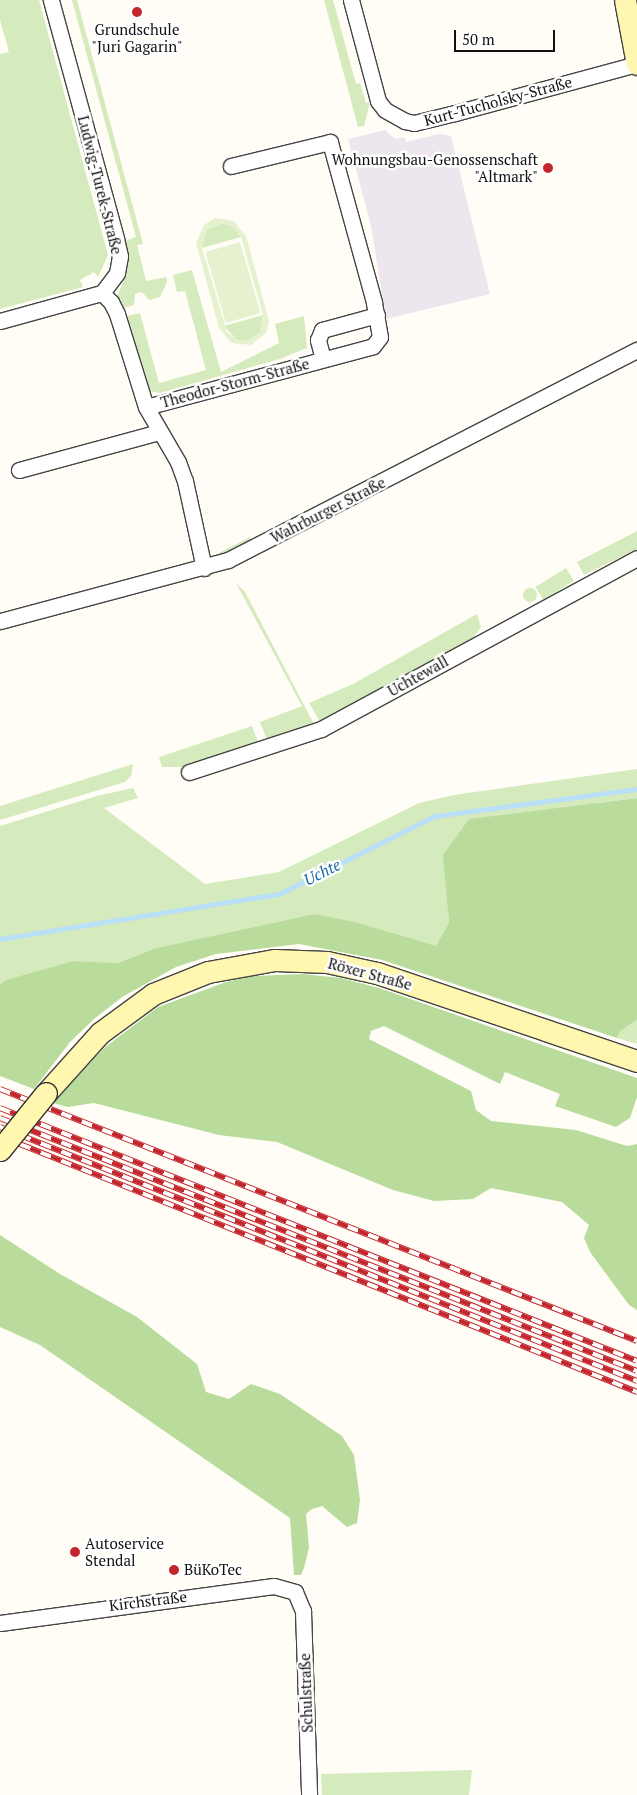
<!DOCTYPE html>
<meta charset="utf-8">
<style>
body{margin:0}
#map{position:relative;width:637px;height:1795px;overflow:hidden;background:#fffdf5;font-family:"PT Serif",serif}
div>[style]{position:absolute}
.industrial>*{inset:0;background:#eee6ef}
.green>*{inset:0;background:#d5ebbd;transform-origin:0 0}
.round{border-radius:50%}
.forest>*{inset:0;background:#b9dc9c}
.pitch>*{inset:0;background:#e6f2cf;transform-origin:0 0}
.stream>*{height:4.5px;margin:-2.25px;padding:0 2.25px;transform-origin:2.25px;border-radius:2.25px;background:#b9e0f7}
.roads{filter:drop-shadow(1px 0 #444) drop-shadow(-1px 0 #444) drop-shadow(0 1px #444) drop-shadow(0 -1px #444)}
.street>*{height:15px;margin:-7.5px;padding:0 7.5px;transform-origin:7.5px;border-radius:7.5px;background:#fff}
.secondary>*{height:21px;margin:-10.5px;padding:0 10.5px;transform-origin:10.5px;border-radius:10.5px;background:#fff6b0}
.rail>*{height:5.5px;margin-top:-2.75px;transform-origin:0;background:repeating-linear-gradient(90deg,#fff 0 11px,#c4262e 0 22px);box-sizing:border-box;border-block:1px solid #c4262e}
.bridges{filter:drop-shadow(1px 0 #333) drop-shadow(-1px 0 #333) drop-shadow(0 1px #333) drop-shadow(0 -1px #333)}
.secondary-bridge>*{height:21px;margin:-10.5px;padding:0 10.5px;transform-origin:10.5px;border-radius:10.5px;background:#fff6b0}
.dots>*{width:14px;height:14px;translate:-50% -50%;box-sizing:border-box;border:2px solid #fff;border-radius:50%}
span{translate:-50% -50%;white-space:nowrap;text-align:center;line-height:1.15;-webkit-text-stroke:5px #fff;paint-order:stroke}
.poi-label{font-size:15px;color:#111}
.right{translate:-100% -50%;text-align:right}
.left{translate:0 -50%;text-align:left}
.street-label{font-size:15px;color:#111}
.water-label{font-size:16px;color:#1768a6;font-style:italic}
.scale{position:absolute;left:454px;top:30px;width:101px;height:22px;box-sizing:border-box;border:2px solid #111;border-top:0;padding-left:6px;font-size:15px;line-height:18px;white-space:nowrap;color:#111;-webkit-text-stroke:4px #fff;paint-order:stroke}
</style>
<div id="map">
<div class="industrial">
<i style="clip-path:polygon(385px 130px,395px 139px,404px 137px,406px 142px,439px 134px,451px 136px,490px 294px,386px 319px,371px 226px,348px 139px)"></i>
</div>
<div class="green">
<i style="clip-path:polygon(0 0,39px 0,108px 255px,98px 277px,94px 272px,80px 280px,83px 287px,0 309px,0 54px,9px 52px,0 20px)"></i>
<i style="clip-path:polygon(72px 0,77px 0,143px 244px,137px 245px,146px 281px,166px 277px,167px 282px,160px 297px,149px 300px,142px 292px,135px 294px,134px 305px,123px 308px,115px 302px,127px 272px,125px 241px,136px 237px)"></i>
<i style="clip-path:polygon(324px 0,333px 0,356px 84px,360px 83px,366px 103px,370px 102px,364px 126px,358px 127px)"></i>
<i style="clip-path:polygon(223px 223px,234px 227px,241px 237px,202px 248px,206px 230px)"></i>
<i style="clip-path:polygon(192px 270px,221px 372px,279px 343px,275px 324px,304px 316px,307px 348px,280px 359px,160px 393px,150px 391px,127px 316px,140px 313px,159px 383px,206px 370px,185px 291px,177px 292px,173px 275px)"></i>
<i style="clip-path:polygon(263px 315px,260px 333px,249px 340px,237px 340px,224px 326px)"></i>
<i style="clip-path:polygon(637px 531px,637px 549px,584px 575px,577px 562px)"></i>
<i style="clip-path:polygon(250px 537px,251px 541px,222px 557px,219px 553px)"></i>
<i style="left:566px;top:568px;width:15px;height:36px;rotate:58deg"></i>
<i style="clip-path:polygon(236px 583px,245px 592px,315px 726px,268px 742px,260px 722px,302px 706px)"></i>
<i class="round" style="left:523px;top:588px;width:14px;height:14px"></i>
<i style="clip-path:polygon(477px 614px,481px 627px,470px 642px,322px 723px,319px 720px,309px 703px,353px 684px)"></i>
<i style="clip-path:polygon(252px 726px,259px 744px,186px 767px,162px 767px,159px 757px)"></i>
<i style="clip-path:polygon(133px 764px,131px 776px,125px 782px,0 820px,0 806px)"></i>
<i style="clip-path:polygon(637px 769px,637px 798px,596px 803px,448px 901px,449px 922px,436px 946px,314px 914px,156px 948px,116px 963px,74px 961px,0 985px,0 826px,97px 796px,133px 788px,138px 798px,104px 808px,205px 884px,279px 872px,419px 803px,454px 795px)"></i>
<i style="clip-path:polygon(637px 1020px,637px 1044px,617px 1038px,620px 1031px)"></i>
<i style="clip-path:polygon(472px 1770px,469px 1795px,322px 1795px,321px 1774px)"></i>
</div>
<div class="forest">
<i style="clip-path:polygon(637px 798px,637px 1020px,620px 1031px,617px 1038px,382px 960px,299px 944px,216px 954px,176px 967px,122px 997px,94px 1019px,70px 1042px,34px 1089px,0 1076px,0 985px,6px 980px,74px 961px,117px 963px,156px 948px,314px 914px,355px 922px,436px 946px,449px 922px,443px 855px,469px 819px)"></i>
<i style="clip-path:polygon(302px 974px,341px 978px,379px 988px,637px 1078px,637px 1097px,630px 1118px,616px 1127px,555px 1106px,560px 1094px,505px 1072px,500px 1084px,384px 1026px,371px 1031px,369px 1039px,471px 1091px,476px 1110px,491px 1121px,576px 1130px,627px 1146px,637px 1144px,637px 1310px,629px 1305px,590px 1252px,584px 1238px,589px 1225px,562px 1202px,491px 1188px,473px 1199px,434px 1201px,393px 1190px,277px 1142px,219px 1135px,94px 1103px,68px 1107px,53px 1103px,104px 1048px,158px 1007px,226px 982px,252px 976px)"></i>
<i style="clip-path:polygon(0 1235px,60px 1274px,137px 1317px,197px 1364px,206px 1392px,229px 1399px,251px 1384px,280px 1394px,342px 1436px,354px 1455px,360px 1500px,357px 1523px,347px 1527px,322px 1506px,312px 1509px,306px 1514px,309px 1547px,304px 1568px,301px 1575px,294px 1575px,290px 1518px,40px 1345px,0 1327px)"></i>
</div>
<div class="pitch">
<i style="clip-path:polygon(evenodd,215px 218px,234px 221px,246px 236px,269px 321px,266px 333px,251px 345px,231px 343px,219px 328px,196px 243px,204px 225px,215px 218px,222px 223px,234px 227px,241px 237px,263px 315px,260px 333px,249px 340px,237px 340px,227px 332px,202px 248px,206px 230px,222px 223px)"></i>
<i style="left:240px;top:242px;width:74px;height:36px;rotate:74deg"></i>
</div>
<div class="stream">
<i style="left:0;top:939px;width:283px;rotate:-9.2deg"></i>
<i style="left:279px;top:894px;width:174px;rotate:-26.6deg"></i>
<i style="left:435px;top:816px;width:204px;rotate:-7.6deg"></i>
</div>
<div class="roads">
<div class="street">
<i style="left:351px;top:0;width:105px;rotate:75deg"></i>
<i style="left:378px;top:101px;width:11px;rotate:52deg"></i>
<i style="left:385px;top:110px;width:23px;rotate:29deg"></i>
<i style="left:405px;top:121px;width:9px;rotate:13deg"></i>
<i style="left:414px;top:123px;width:42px;rotate:-13.7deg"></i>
<i style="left:455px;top:113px;width:188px;rotate:-15.1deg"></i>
<i style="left:102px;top:293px;width:13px;rotate:45deg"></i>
<i style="left:111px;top:302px;width:13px;rotate:63deg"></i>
<i style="left:117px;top:314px;width:97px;rotate:72.7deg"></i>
<i style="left:146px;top:407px;width:64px;rotate:59.8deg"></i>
<i style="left:178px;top:462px;width:20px;rotate:70deg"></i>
<i style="left:185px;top:481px;width:89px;rotate:77.7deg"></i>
<i style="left:0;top:321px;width:106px;rotate:-15.4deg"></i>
<i style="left:102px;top:293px;width:25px;rotate:-53deg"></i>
<i style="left:117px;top:273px;width:17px;rotate:-80deg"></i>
<i style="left:120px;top:256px;width:18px;rotate:-103deg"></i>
<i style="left:116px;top:238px;width:247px;rotate:-105.3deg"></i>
<i style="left:323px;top:359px;width:20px;rotate:-105deg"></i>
<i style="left:318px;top:340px;width:11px;rotate:-68deg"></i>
<i style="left:322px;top:330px;width:57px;rotate:-15.3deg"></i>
<i style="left:146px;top:407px;width:235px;rotate:-15deg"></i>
<i style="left:373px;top:346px;width:11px;rotate:-52deg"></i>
<i style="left:380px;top:337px;width:36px;rotate:-100deg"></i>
<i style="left:374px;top:302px;width:166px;rotate:-105.4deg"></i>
<i style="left:330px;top:142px;width:102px;rotate:166.4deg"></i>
<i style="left:19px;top:470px;width:145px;rotate:-15.2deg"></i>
<i style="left:0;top:621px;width:236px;rotate:-15deg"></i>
<i style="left:228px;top:560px;width:460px;rotate:-27.2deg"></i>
<i style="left:189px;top:772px;width:139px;rotate:-18deg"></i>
<i style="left:321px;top:729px;width:359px;rotate:-28.4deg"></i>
<i style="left:0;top:1623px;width:276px;rotate:-7.7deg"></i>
<i style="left:274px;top:1586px;width:22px;rotate:16deg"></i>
<i style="left:295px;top:1592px;width:21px;rotate:67deg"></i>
<i style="left:303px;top:1611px;width:184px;rotate:88.1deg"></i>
</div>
<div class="secondary">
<i style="left:625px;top:0;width:65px;rotate:79.4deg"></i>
<i style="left:46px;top:1093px;width:81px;rotate:-48deg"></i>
<i style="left:100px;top:1033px;width:66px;rotate:-36.3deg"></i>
<i style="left:153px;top:994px;width:59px;rotate:-21.8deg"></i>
<i style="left:208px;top:972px;width:68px;rotate:-10.2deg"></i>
<i style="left:275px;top:960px;width:52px;rotate:2.2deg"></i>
<i style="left:327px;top:962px;width:51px;rotate:12.4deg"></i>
<i style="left:377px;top:973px;width:274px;rotate:18.7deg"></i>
</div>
</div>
<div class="rail">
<i style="left:0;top:1089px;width:685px;rotate:21.58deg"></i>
<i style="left:0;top:1108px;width:685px;rotate:21.66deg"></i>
<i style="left:0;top:1118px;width:685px;rotate:21.66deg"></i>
<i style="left:0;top:1127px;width:686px;rotate:21.74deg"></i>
<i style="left:0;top:1136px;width:687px;rotate:21.89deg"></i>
</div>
<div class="bridges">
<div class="secondary-bridge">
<i style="left:0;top:1150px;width:73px;rotate:-51.1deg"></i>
</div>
</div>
<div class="dots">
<i style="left:137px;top:12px;background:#c4262e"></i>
<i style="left:548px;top:168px;background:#c4262e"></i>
<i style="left:75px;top:1552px;background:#c4262e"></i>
<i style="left:174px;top:1570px;background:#c4262e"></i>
</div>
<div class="poi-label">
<span style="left:137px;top:38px">Grundschule<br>"Juri Gagarin"</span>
<span class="right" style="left:538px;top:168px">Wohnungsbau-Genossenschaft<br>"Altmark"</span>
<span class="left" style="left:85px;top:1552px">Autoservice<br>Stendal</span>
<span class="left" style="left:184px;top:1570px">BüKoTec</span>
</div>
<div class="street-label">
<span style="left:498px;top:101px;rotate:-15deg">Kurt-Tucholsky-Straße</span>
<span style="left:100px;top:185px;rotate:76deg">Ludwig-Turek-Straße</span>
<span style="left:235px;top:383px;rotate:-15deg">Theodor-Storm-Straße</span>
<span style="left:328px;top:510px;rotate:-27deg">Wahrburger Straße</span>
<span style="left:418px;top:676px;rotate:-29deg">Uchtewall</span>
<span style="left:370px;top:974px;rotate:15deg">Röxer Straße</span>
<span style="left:148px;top:1601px;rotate:-7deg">Kirchstraße</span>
<span style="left:306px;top:1693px;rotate:-92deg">Schulstraße</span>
</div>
<div class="water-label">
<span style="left:322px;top:872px;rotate:-27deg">Uchte</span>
</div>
<div class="scale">50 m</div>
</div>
